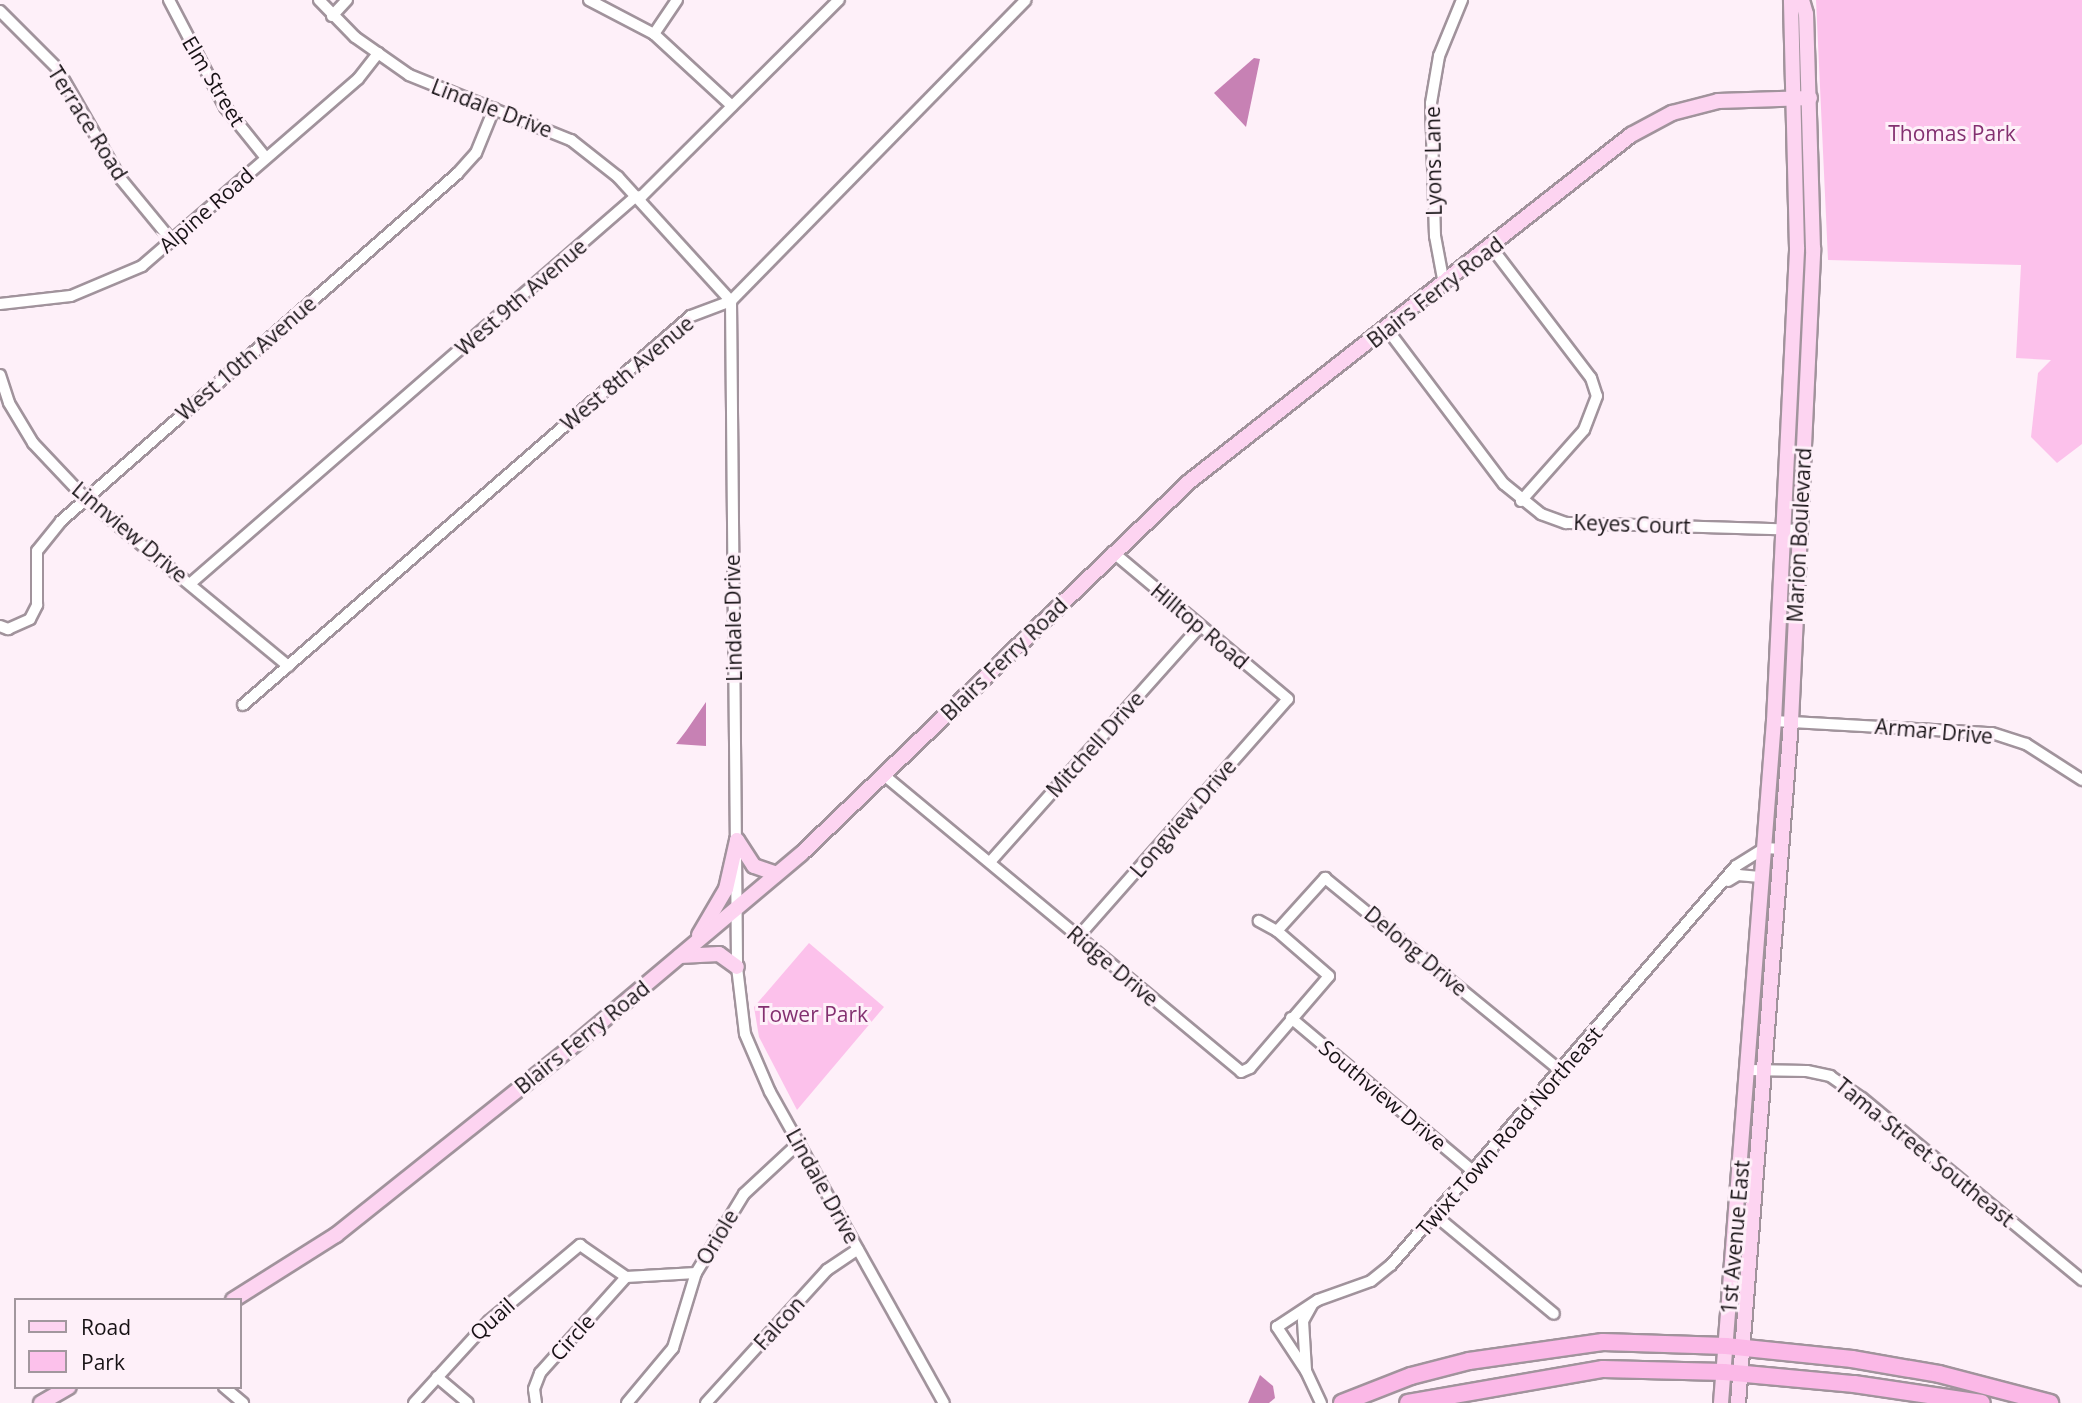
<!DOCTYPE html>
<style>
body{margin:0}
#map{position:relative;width:2082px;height:1403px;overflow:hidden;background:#fef0f9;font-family:"Open Sans",sans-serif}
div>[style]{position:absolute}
.green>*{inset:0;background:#fcc1eb}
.water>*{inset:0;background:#c781b4}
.roads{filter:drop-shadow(2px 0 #a1939c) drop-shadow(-2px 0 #a1939c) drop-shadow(0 2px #a1939c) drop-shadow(0 -2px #a1939c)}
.minor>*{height:10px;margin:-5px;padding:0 5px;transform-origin:5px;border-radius:5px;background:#fff}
.major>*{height:14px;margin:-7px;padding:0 7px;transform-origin:7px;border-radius:7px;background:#fdd4f1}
.highway>*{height:16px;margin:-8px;padding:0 8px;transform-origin:8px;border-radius:8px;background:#fbb8e7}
span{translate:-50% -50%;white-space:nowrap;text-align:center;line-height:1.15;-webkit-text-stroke:6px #fef0f9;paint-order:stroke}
.street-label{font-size:21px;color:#171215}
.park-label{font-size:21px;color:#833070}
.legend{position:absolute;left:14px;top:1298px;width:228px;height:91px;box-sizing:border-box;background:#fef0f9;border:2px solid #a2979e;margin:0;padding:9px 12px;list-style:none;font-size:21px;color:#171215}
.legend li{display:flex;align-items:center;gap:14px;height:35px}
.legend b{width:35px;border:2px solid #a2979e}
</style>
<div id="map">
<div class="green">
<i style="clip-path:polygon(1816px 0,2082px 0,2082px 444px,2057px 463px,2031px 437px,2038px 373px,2051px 360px,2016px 358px,2021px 265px,1828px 260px)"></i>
<i style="clip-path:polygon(809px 943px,884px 1007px,797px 1110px,759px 1037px,754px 1007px)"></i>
</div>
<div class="water">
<i style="clip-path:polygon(1254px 58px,1260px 59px,1246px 127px,1214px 93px)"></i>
<i style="clip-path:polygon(706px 702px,706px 746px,676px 744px,686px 731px)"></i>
<i style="clip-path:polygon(1260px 1375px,1273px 1386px,1275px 1398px,1269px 1403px,1248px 1403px)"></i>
</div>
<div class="roads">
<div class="minor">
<i style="left:169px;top:0;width:121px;rotate:62.4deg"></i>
<i style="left:225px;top:107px;width:65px;rotate:51.2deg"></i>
<i style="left:319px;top:0;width:52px;rotate:45.8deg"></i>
<i style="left:355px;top:37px;width:66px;rotate:35.1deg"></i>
<i style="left:409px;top:75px;width:175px;rotate:21.9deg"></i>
<i style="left:571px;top:140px;width:60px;rotate:38.2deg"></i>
<i style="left:618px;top:177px;width:168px;rotate:47.7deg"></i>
<i style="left:589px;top:0;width:73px;rotate:27.6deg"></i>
<i style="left:654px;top:34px;width:106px;rotate:42.7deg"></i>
<i style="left:0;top:11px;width:81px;rotate:45deg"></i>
<i style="left:57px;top:68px;width:127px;rotate:60.2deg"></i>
<i style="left:120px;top:178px;width:82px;rotate:50.5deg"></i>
<i style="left:332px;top:16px;width:22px;rotate:-47deg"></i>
<i style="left:654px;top:34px;width:41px;rotate:-55.9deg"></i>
<i style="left:1492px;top:248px;width:163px;rotate:52.7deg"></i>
<i style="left:1591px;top:378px;width:19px;rotate:72deg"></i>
<i style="left:1597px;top:396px;width:36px;rotate:111deg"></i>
<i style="left:1584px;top:430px;width:95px;rotate:131.6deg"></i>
<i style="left:1444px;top:284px;width:49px;rotate:-100.6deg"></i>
<i style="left:1435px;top:236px;width:133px;rotate:-91.7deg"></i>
<i style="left:1431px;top:103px;width:48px;rotate:-80.3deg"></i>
<i style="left:1439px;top:56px;width:61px;rotate:-67.7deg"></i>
<i style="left:731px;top:301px;width:666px;rotate:89.48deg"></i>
<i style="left:737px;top:967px;width:67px;rotate:83.2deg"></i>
<i style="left:745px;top:1034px;width:63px;rotate:66.7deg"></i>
<i style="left:770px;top:1092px;width:356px;rotate:60.8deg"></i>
<i style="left:0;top:304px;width:71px;rotate:-6.4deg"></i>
<i style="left:71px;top:296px;width:77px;rotate:-22.9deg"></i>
<i style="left:142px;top:266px;width:286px;rotate:-40.9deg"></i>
<i style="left:358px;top:79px;width:33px;rotate:-52deg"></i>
<i style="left:1387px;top:329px;width:194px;rotate:53deg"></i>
<i style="left:1504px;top:484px;width:48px;rotate:39deg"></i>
<i style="left:1541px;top:514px;width:27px;rotate:20deg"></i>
<i style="left:1566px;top:523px;width:233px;rotate:1.7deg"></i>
<i style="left:0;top:375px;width:29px;rotate:72deg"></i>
<i style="left:9px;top:403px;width:47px;rotate:59deg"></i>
<i style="left:33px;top:443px;width:76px;rotate:46.6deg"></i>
<i style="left:85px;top:498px;width:264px;rotate:39.6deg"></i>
<i style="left:191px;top:583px;width:588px;rotate:-41deg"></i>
<i style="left:635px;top:197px;width:7px;rotate:-8deg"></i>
<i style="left:642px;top:196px;width:278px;rotate:-44.9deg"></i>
<i style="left:0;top:626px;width:9px;rotate:21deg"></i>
<i style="left:8px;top:629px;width:24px;rotate:-24deg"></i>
<i style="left:30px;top:619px;width:16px;rotate:-63deg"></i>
<i style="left:37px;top:605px;width:54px;rotate:-90deg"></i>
<i style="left:37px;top:551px;width:38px;rotate:-51deg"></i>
<i style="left:61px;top:521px;width:527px;rotate:-41.23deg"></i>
<i style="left:457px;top:174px;width:28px;rotate:-48deg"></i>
<i style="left:476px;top:153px;width:48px;rotate:-67.8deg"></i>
<i style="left:243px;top:705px;width:593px;rotate:-40.97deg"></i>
<i style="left:691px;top:316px;width:43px;rotate:-20.6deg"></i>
<i style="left:731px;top:301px;width:421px;rotate:-45.6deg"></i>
<i style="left:1774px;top:721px;width:218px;rotate:3.2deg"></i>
<i style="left:1992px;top:733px;width:36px;rotate:18deg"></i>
<i style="left:2026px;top:744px;width:67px;rotate:32.7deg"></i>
<i style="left:885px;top:776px;width:463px;rotate:39.7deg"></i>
<i style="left:1241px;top:1072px;width:10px;rotate:-24deg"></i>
<i style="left:1250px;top:1068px;width:121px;rotate:-49.3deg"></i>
<i style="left:1329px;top:976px;width:69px;rotate:-139.1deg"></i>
<i style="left:1277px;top:931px;width:21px;rotate:-151deg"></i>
<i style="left:990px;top:862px;width:316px;rotate:-48.3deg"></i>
<i style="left:1728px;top:881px;width:12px;rotate:-31deg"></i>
<i style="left:1738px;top:875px;width:25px;rotate:5deg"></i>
<i style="left:1277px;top:931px;width:72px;rotate:-47.8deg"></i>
<i style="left:1325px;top:878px;width:305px;rotate:39.3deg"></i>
<i style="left:1078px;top:937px;width:317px;rotate:-48.6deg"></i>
<i style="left:1288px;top:699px;width:229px;rotate:-140deg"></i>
<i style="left:1291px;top:1018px;width:239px;rotate:40.1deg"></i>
<i style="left:1749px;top:1070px;width:58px;rotate:1deg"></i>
<i style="left:1807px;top:1071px;width:24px;rotate:12deg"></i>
<i style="left:1830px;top:1076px;width:39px;rotate:35deg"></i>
<i style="left:1862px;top:1098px;width:286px;rotate:39.6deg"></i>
<i style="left:1436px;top:1216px;width:153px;rotate:39.7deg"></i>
<i style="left:1306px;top:1370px;width:49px;rotate:-93.5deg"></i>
<i style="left:1303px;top:1321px;width:18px;rotate:-61deg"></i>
<i style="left:437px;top:1377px;width:40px;rotate:40deg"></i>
<i style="left:224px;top:1387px;width:25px;rotate:40deg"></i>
<i style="left:414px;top:1403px;width:111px;rotate:-47.6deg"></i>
<i style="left:489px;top:1321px;width:119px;rotate:-39.9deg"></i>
<i style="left:580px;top:1245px;width:56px;rotate:34.8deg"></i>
<i style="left:626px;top:1277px;width:70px;rotate:-3.3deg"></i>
<i style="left:696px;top:1273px;width:92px;rotate:-58.7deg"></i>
<i style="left:744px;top:1194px;width:76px;rotate:-42.9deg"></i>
<i style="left:536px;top:1403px;width:14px;rotate:-98deg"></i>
<i style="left:534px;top:1389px;width:17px;rotate:-69deg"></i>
<i style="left:540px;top:1373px;width:129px;rotate:-48.1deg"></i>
<i style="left:627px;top:1403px;width:72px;rotate:-50.1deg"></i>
<i style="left:673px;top:1348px;width:78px;rotate:-73deg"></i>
<i style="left:706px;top:1403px;width:180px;rotate:-47.7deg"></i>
<i style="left:827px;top:1270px;width:37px;rotate:-34deg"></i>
<i style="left:1321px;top:1403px;width:35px;rotate:-115deg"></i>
<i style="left:1306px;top:1371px;width:53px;rotate:-123.4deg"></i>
<i style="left:1277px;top:1327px;width:49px;rotate:-33.4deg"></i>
<i style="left:1318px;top:1300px;width:56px;rotate:-19.7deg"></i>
<i style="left:1371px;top:1281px;width:26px;rotate:-39deg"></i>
<i style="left:1391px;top:1265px;width:527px;rotate:-49.15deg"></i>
<i style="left:1736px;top:866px;width:34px;rotate:-32deg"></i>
<i style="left:1765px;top:848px;width:17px;rotate:3deg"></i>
</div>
<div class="major">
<i style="left:737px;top:840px;width:31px;rotate:57deg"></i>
<i style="left:754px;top:866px;width:24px;rotate:19deg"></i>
<i style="left:699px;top:935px;width:53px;rotate:-59.6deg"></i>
<i style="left:726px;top:889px;width:50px;rotate:-77.3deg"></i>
<i style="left:680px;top:956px;width:39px;rotate:-3deg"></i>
<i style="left:719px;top:954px;width:22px;rotate:36deg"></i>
<i style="left:233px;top:1300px;width:122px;rotate:-32.3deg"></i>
<i style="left:336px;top:1235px;width:312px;rotate:-38.6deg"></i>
<i style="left:580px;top:1040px;width:289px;rotate:-40.1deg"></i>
<i style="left:801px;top:854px;width:539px;rotate:-43.8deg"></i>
<i style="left:1190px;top:481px;width:561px;rotate:-38.12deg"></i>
<i style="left:1631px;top:135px;width:47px;rotate:-28.2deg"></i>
<i style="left:1672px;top:113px;width:48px;rotate:-14.6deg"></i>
<i style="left:1718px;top:101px;width:92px;rotate:-1.9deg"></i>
<i style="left:41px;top:1403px;width:32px;rotate:-30deg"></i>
<i style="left:1721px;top:1403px;width:684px;rotate:-85.56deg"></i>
<i style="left:1774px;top:721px;width:474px;rotate:-87.2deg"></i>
<i style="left:1797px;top:248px;width:248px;rotate:-91.4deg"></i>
<i style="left:1738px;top:1403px;width:683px;rotate:-85.55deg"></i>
<i style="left:1791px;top:722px;width:474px;rotate:-87.3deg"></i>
<i style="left:1813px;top:249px;width:235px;rotate:-91.7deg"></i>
<i style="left:1806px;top:14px;width:15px;rotate:-106deg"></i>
</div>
<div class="highway">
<i style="left:1342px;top:1403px;width:74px;rotate:-21.4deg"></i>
<i style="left:1411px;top:1376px;width:60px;rotate:-14.5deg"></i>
<i style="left:1469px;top:1361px;width:135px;rotate:-8.1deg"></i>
<i style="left:1603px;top:1342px;width:123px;rotate:1.9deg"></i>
<i style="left:1726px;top:1346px;width:127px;rotate:5.9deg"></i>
<i style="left:1852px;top:1359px;width:88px;rotate:9.8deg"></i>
<i style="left:1939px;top:1374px;width:115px;rotate:14.6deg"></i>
<i style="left:1408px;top:1403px;width:198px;rotate:-9.9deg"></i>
<i style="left:1603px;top:1369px;width:121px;rotate:1.4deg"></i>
<i style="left:1724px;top:1372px;width:131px;rotate:5.3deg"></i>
<i style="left:1854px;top:1384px;width:129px;rotate:8.4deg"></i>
</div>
</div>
<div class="street-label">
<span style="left:214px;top:81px;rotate:59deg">Elm Street</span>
<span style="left:492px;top:108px;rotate:21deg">Lindale Drive</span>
<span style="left:88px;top:123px;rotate:58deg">Terrace Road</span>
<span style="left:1433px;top:161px;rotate:-91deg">Lyons Lane</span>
<span style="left:206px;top:210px;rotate:-41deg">Alpine Road</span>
<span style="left:1435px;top:292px;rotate:-38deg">Blairs Ferry Road</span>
<span style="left:521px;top:297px;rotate:-41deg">West 9th Avenue</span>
<span style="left:246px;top:358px;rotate:-41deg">West 10th Avenue</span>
<span style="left:627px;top:373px;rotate:-40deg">West 8th Avenue</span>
<span style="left:1632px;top:524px;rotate:2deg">Keyes Court</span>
<span style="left:130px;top:532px;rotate:40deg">Linnview Drive</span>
<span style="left:1799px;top:535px;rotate:-87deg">Marion Boulevard</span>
<span style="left:733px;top:618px;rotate:-91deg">Lindale Drive</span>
<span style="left:1200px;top:626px;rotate:40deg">Hilltop Road</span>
<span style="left:1004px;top:659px;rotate:-44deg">Blairs Ferry Road</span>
<span style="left:1934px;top:731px;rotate:5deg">Armar Drive</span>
<span style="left:1095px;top:744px;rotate:-48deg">Mitchell Drive</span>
<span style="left:1183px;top:818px;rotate:-49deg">Longview Drive</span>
<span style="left:1416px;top:951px;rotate:40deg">Delong Drive</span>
<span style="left:1113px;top:966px;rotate:40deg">Ridge Drive</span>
<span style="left:582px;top:1037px;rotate:-39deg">Blairs Ferry Road</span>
<span style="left:1383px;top:1095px;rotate:40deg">Southview Drive</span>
<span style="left:1509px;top:1131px;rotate:-49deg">Twixt Town Road Northeast</span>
<span style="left:1925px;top:1152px;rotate:39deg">Tama Street Southeast</span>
<span style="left:823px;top:1186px;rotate:61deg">Lindale Drive</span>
<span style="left:717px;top:1237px;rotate:-59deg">Oriole</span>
<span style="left:1735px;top:1237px;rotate:-85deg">1st Avenue East</span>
<span style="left:492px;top:1319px;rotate:-42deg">Quail</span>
<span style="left:779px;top:1323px;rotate:-48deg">Falcon</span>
<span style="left:572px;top:1337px;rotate:-48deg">Circle</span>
</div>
<div class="park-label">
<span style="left:1952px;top:133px">Thomas Park</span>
<span style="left:813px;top:1014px">Tower Park</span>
</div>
<ul class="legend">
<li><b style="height:9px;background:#fdd4f1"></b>Road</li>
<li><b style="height:19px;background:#fcc1eb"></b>Park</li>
</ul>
</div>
